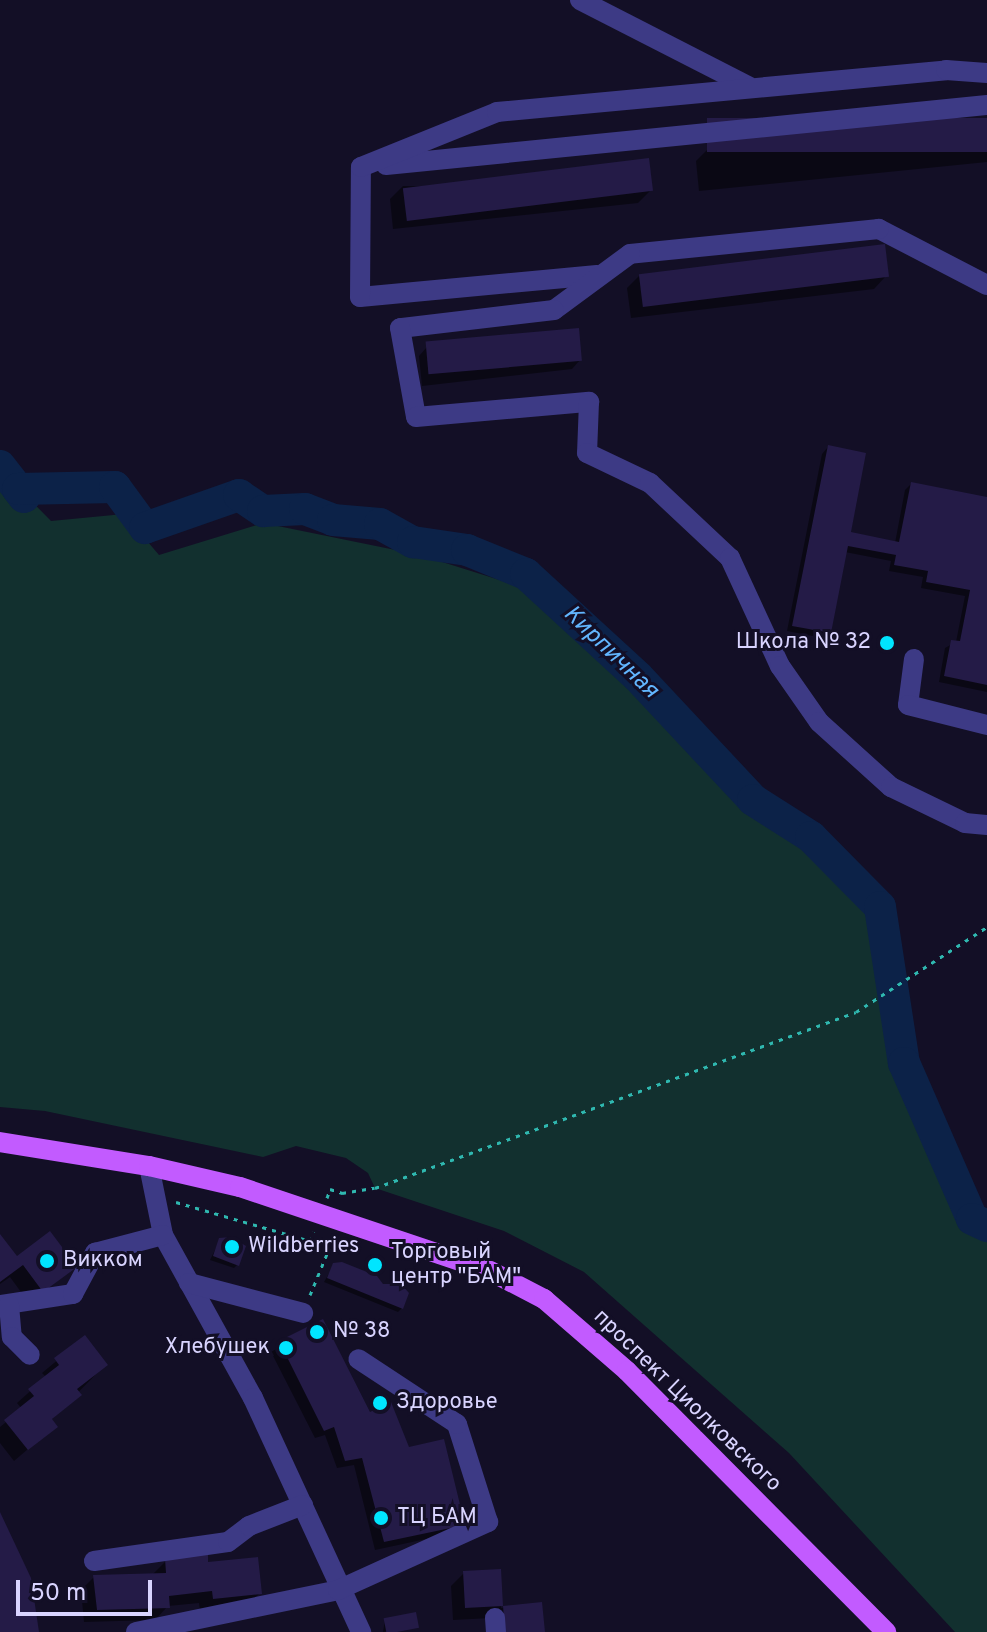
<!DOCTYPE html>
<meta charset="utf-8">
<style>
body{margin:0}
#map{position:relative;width:987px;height:1632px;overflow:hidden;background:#130f26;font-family:Overpass,sans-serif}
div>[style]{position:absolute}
.green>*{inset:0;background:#12302f}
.shadow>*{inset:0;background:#0007}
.river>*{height:32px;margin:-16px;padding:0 16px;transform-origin:16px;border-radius:16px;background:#0c2248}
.building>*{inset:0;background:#241b47;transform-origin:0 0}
.path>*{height:3px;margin-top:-1.5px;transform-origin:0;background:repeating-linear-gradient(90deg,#2fb8b0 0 4px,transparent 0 10px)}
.minor>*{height:20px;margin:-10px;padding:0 10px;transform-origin:10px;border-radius:10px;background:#3d3a85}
.major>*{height:20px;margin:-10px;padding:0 10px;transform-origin:10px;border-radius:10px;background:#c25bff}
.dots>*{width:22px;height:22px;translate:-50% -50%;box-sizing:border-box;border:4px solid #130f26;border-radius:50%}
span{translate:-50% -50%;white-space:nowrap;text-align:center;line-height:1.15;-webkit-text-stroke:6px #130f26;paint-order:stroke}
.poi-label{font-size:22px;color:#d9d4ff}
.right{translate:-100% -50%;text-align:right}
.left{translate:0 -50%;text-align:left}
.street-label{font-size:22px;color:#d9d4ff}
.water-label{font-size:24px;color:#62b6ff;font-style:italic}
.scale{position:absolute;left:16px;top:1580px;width:136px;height:36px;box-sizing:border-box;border:4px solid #d9d4ff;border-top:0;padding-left:10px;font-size:24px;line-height:28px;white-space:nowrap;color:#d9d4ff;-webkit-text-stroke:6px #130f26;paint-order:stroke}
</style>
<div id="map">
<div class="green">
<i style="clip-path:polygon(0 469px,51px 521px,124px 514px,159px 555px,263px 523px,420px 555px,516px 585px,587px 639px,863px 910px,901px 984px,910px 1088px,981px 1236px,987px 1239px,987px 1632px,955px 1632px,789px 1453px,584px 1272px,504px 1231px,375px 1188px,368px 1173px,346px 1158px,296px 1146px,263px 1157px,45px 1111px,0 1107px)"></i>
</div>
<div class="shadow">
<i style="clip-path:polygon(987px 120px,987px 162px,699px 191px,696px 161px,709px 148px)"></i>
<i style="clip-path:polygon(403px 186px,651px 190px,638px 203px,393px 229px,390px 199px)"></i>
<i style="clip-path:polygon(640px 275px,886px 276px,874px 289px,631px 318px,627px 288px)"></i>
<i style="clip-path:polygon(427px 347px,580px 360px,572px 369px,422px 386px,419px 356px)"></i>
<i style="clip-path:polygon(828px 447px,848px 534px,895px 543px,905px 490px,911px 484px,987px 499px,987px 692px,939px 682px,945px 648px,956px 642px,965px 596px,921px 588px,923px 577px,889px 571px,891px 561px,845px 552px,829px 632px,823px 638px,787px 631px,822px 454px)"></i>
<i style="clip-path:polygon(0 1237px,16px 1259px,74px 1266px,29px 1303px,10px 1277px,0 1284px)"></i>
<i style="clip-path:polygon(220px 1240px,237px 1265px,234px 1268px,210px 1260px)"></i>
<i style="clip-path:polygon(334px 1265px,382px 1286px,394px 1284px,407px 1294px,402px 1308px,398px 1312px,324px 1282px)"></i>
<i style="clip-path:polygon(322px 1322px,369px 1415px,408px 1449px,454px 1533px,375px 1550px,354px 1465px,337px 1468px,325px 1435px,315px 1438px,271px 1352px)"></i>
<i style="clip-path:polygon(84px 1338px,105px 1365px,50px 1421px,55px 1426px,14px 1461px,0 1443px,0 1427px,22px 1409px,17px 1403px,46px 1377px,42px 1373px)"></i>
<i style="clip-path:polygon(166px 1561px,207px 1565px,260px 1593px,247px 1606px,200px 1611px,199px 1603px,168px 1606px,155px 1620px,84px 1622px,81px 1590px,94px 1577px,153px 1574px)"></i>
<i style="clip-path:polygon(499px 1571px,501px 1608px,540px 1604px,543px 1632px,491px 1618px,453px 1620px,451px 1586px,464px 1573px)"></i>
<i style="clip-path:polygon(385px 1620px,417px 1627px,383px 1632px)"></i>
</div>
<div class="river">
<i style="left:0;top:466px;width:39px;rotate:52deg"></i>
<i style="left:24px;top:497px;width:10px;rotate:-127deg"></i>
<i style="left:18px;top:489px;width:97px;rotate:-1.2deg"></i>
<i style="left:115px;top:487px;width:51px;rotate:53.8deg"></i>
<i style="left:145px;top:528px;width:100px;rotate:-19.3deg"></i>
<i style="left:239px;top:495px;width:29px;rotate:34deg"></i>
<i style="left:263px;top:511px;width:42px;rotate:-2.7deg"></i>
<i style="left:305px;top:509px;width:30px;rotate:21deg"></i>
<i style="left:333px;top:520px;width:47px;rotate:4.9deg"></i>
<i style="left:380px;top:524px;width:38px;rotate:29deg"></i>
<i style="left:413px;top:542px;width:55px;rotate:8.4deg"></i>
<i style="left:467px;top:550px;width:64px;rotate:22.1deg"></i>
<i style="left:526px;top:574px;width:152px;rotate:42.6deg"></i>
<i style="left:638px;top:677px;width:168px;rotate:46.9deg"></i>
<i style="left:753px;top:800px;width:69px;rotate:32.5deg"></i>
<i style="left:811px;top:837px;width:98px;rotate:45.4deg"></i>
<i style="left:880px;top:907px;width:158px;rotate:81.3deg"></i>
<i style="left:904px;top:1063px;width:170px;rotate:66.4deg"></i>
<i style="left:972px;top:1219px;width:17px;rotate:25deg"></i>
</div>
<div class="building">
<i style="left:987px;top:118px;width:34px;height:280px;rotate:90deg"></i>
<i style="left:649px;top:158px;width:33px;height:248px;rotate:83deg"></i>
<i style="left:885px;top:244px;width:33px;height:248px;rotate:83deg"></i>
<i style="left:579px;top:328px;width:33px;height:154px;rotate:85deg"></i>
<i style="clip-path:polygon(828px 445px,866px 453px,851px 532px,899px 542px,911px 482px,987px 497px,987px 685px,944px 676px,951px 640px,960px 641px,970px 590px,926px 582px,928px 571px,894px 565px,896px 555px,848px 546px,831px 633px,792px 626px)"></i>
<i style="clip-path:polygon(50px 1231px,77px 1267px,43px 1292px,23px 1265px,0 1282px,0 1234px,17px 1256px)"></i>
<i style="clip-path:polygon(231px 1237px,246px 1246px,239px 1266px,213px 1256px,219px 1238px)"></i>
<i style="clip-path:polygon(342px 1262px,377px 1276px,383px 1284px,401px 1284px,409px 1293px,403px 1309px,327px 1278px,333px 1263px)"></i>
<i style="clip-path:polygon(323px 1319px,370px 1412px,391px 1402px,409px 1447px,444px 1439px,465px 1525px,384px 1542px,362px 1458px,345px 1461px,334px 1427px,324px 1431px,279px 1341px)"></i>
<i style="clip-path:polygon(85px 1335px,108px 1365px,77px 1389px,82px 1395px,52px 1419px,58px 1427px,28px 1450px,4px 1420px,34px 1396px,28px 1389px,59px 1365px,54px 1358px)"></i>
<i style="clip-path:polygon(0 1512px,31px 1578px,39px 1632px,0 1632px)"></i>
<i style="clip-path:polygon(208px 1554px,208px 1562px,258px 1557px,262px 1594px,213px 1599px,212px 1591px,169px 1596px,170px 1608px,97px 1610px,93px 1575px,166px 1573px,165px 1559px)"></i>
<i style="clip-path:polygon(501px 1569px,503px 1606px,542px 1602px,545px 1632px,505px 1632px,503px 1606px,465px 1608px,463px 1571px)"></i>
<i style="left:416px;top:1612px;width:16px;height:33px;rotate:79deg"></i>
</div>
<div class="path">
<i style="left:327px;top:1198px;width:9px;rotate:-72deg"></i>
<i style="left:330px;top:1189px;width:13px;rotate:18deg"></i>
<i style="left:342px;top:1193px;width:33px;rotate:-9deg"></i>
<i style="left:375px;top:1188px;width:512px;rotate:-20.1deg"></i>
<i style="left:856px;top:1012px;width:156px;rotate:-33deg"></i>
<i style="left:176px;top:1202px;width:140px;rotate:16.2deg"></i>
<i style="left:310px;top:1295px;width:50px;rotate:-67.6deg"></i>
<i style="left:329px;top:1249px;width:21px;rotate:-157deg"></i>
<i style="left:310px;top:1241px;width:10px;rotate:-66deg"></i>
</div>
<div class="minor">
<i style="left:580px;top:0;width:189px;rotate:27.1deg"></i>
<i style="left:386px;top:165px;width:604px;rotate:-5.7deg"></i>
<i style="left:597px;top:275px;width:238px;rotate:174.7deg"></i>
<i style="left:360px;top:297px;width:130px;rotate:-89.6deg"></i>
<i style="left:361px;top:167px;width:147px;rotate:-22deg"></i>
<i style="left:497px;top:112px;width:451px;rotate:-5.3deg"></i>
<i style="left:946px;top:70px;width:41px;rotate:4.2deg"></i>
<i style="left:987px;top:285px;width:122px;rotate:-152.6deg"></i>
<i style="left:879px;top:229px;width:250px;rotate:174.3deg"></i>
<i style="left:630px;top:254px;width:94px;rotate:143.6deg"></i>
<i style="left:554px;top:310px;width:155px;rotate:173.3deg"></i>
<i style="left:400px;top:328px;width:90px;rotate:79.8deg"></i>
<i style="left:416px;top:417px;width:174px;rotate:-5deg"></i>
<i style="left:589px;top:402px;width:51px;rotate:92.2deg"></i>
<i style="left:587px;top:453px;width:70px;rotate:25.5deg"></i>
<i style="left:650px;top:483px;width:110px;rotate:43.2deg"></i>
<i style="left:730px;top:558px;width:119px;rotate:65.2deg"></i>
<i style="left:780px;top:666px;width:68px;rotate:55.1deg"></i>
<i style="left:819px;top:722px;width:97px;rotate:42.1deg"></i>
<i style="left:891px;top:787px;width:82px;rotate:25.9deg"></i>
<i style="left:965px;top:823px;width:22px;rotate:5deg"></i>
<i style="left:914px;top:659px;width:46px;rotate:97.4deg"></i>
<i style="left:908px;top:705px;width:81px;rotate:14.2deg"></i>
<i style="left:149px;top:1166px;width:70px;rotate:78.5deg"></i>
<i style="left:163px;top:1235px;width:186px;rotate:61.1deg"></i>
<i style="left:253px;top:1398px;width:258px;rotate:65.2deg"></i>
<i style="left:189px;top:1283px;width:118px;rotate:14.7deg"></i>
<i style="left:0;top:1305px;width:74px;rotate:-8.6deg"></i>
<i style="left:73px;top:1294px;width:47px;rotate:-61.8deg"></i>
<i style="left:95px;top:1253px;width:70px;rotate:-14.8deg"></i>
<i style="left:9px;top:1305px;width:32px;rotate:85deg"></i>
<i style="left:12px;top:1337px;width:25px;rotate:45deg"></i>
<i style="left:94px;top:1561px;width:135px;rotate:-8.1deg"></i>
<i style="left:228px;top:1542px;width:26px;rotate:-37deg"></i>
<i style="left:249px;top:1526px;width:58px;rotate:-21.3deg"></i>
<i style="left:495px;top:1618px;width:14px;rotate:86deg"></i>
<i style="left:136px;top:1632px;width:206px;rotate:-11.7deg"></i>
<i style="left:338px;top:1590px;width:165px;rotate:-24.4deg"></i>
<i style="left:488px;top:1522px;width:103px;rotate:-107.6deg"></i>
<i style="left:457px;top:1424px;width:118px;rotate:-146.7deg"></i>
</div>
<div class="major">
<i style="left:0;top:1142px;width:151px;rotate:9.2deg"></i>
<i style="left:149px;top:1166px;width:93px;rotate:13deg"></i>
<i style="left:240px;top:1187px;width:264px;rotate:18.6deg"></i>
<i style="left:490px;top:1271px;width:61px;rotate:27.4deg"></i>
<i style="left:544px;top:1299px;width:110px;rotate:40.9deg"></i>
<i style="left:627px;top:1371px;width:368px;rotate:45.2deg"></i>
</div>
<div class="dots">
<i style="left:887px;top:643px;background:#00e5ff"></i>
<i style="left:232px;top:1247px;background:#00e5ff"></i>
<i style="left:47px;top:1261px;background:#00e5ff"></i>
<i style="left:375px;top:1265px;background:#00e5ff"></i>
<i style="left:317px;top:1332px;background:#00e5ff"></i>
<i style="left:286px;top:1348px;background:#00e5ff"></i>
<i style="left:380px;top:1403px;background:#00e5ff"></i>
<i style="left:381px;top:1518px;background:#00e5ff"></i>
</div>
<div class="poi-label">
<span class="right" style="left:871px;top:643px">Школа № 32</span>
<span class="left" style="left:248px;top:1247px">Wildberries</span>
<span class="left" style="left:391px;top:1265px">Торговый<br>центр "БАМ"</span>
<span class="left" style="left:63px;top:1261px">Викком</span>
<span class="left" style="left:333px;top:1332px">№ 38</span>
<span class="right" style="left:270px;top:1348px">Хлебушек</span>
<span class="left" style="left:396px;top:1403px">Здоровье</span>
<span class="left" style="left:397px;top:1518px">ТЦ БАМ</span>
</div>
<div class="street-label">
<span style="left:687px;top:1401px;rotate:44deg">проспект Циолковского</span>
</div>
<div class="water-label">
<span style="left:610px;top:653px;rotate:44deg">Кирпичная</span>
</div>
<div class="scale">50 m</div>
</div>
